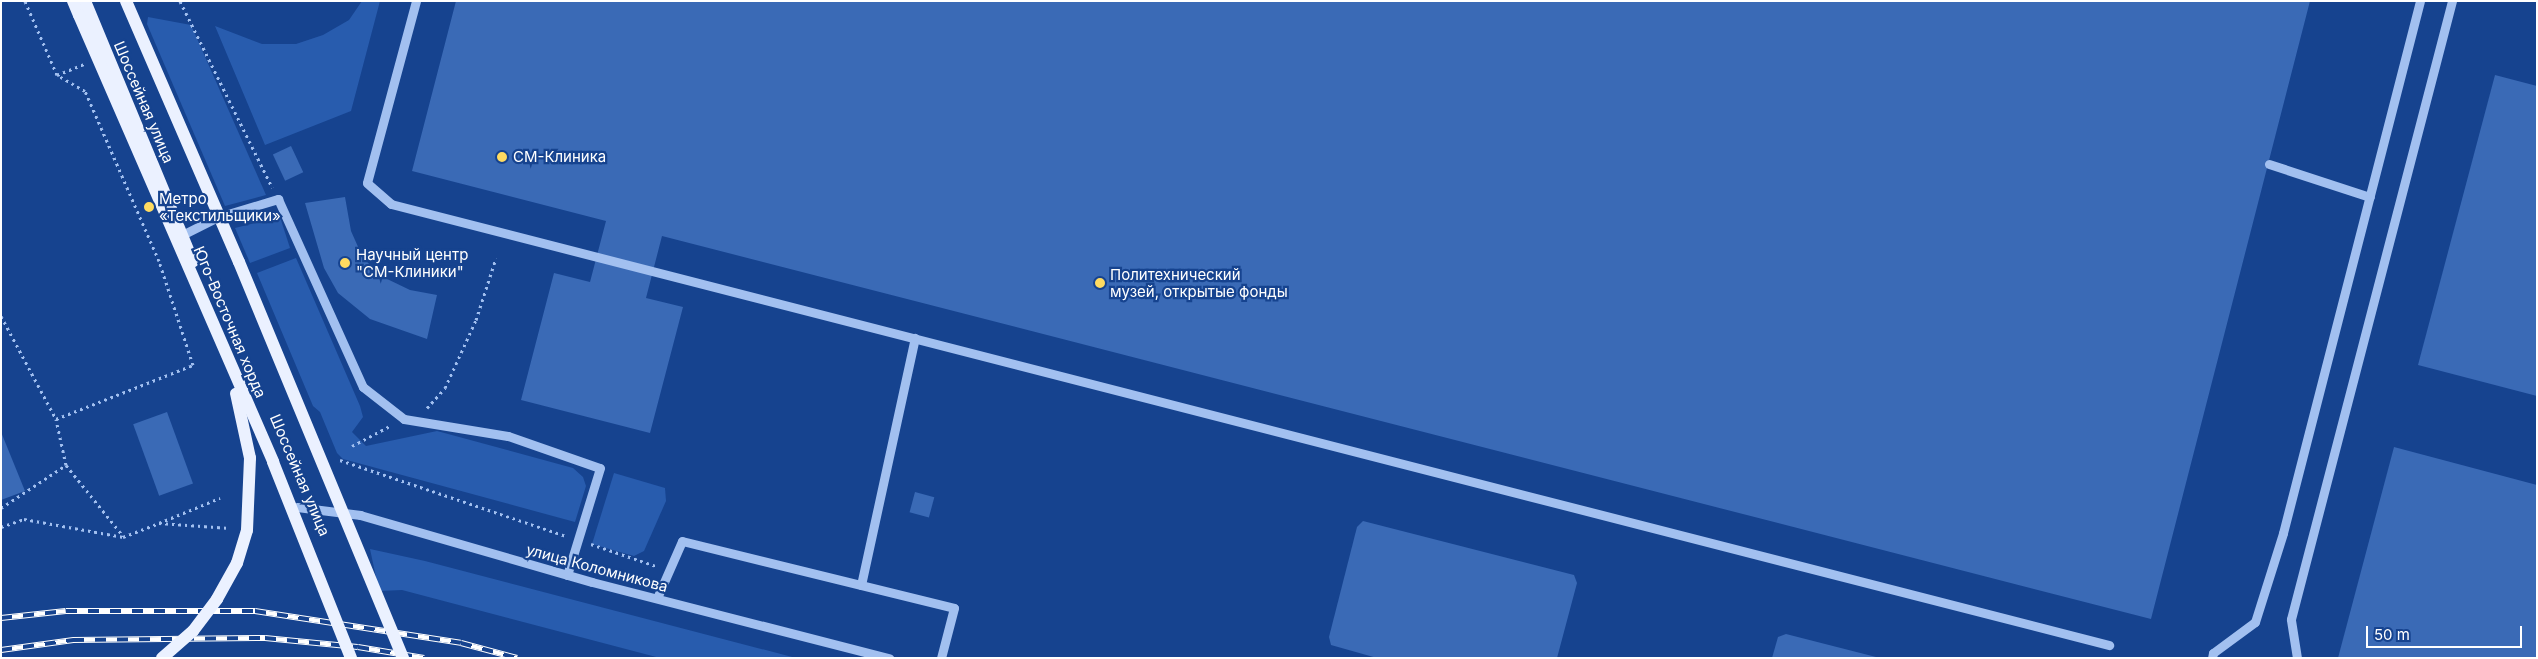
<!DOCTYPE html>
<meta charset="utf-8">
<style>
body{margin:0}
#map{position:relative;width:2538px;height:659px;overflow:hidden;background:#16438f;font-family:Inter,sans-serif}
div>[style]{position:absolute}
.green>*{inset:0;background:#285cae}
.building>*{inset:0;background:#3a6ab6;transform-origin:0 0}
.path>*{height:3px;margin-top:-1.5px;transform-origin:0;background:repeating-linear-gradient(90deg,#a2c0f0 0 2.5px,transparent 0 6.5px)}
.minor>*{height:9px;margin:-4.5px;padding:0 4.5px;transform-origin:4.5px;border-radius:4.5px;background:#a2c0f0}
.major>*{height:12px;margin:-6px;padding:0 6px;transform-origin:6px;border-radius:6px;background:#ebf1ff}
.rail>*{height:5.5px;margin-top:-2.75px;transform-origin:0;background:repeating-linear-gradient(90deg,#16438f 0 11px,#fff 0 22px);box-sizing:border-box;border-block:1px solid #fff}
.major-bridge>*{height:12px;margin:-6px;padding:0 6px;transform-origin:6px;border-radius:6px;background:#ebf1ff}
.dots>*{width:14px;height:14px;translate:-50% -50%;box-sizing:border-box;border:2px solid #16438f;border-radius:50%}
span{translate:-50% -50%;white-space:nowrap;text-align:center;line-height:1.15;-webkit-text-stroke:4.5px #16438f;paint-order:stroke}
.street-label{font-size:15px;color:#fff}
.poi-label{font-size:15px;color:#fff}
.left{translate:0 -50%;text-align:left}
.frame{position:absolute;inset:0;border:2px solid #fff;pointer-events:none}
.scale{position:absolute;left:2366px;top:626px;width:156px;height:22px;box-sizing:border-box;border:2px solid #fff;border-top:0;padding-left:6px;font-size:15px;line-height:18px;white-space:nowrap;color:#fff;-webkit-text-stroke:4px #16438f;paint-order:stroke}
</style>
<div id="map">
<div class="green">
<i style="clip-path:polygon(362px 1px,380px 1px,351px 111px,265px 145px,215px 26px,262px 44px,296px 44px,323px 35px,349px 20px)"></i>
<i style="clip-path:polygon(148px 17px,191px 25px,266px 195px,225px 206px,147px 24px)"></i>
<i style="clip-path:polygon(280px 217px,290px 248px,250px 263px,235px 228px)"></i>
<i style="clip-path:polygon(296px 258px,360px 406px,363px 417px,352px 432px,366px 446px,437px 431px,573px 468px,583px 477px,586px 486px,575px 522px,343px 459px,337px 453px,320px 412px,313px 406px,257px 273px)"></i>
<i style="clip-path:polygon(614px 473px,665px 488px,666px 501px,644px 551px,634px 556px,592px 544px)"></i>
<i style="clip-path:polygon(370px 549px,425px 561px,796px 658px,660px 658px,402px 590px,379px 591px)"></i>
</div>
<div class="building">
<i style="clip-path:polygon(456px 1px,2310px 1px,2151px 619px,662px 236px,646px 298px,683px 307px,650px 433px,521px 400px,554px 273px,590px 282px,606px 221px,412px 171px)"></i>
<i style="clip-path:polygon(2495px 75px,2537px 86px,2537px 396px,2418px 365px)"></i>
<i style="left:291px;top:146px;width:29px;height:20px;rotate:65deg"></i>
<i style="clip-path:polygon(345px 197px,351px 231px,363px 258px,383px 277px,410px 290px,437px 295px,427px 339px,370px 319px,338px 293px,324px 268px,305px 203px)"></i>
<i style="left:167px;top:412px;width:76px;height:36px;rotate:70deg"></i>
<i style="clip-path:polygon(1px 432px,25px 491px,1px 500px)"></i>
<i style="clip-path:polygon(2394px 447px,2537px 485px,2537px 658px,2338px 658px)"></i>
<i style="left:915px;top:492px;width:20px;height:21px;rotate:15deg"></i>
<i style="clip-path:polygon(1363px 521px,1574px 575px,1577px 583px,1557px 658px,1377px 658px,1331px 645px,1329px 637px,1357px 527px)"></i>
<i style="clip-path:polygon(1786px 634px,1876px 657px,1876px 658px,1772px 658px,1778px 637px)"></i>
</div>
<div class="path">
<i style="left:180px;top:1px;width:208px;rotate:63.7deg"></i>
<i style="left:57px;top:75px;width:29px;rotate:-22deg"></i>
<i style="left:1px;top:316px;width:117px;rotate:61.9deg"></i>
<i style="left:427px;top:408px;width:27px;rotate:-48deg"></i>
<i style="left:445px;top:388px;width:75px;rotate:-65.5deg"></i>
<i style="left:476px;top:320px;width:65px;rotate:-72.1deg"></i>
<i style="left:352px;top:446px;width:43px;rotate:-27.8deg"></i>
<i style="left:340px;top:460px;width:238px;rotate:18.6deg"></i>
<i style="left:66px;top:465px;width:91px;rotate:51.2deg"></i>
<i style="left:1px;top:508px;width:78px;rotate:-33.5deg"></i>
<i style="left:66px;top:465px;width:47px;rotate:-102.3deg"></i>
<i style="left:56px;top:419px;width:147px;rotate:-21.5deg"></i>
<i style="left:193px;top:365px;width:109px;rotate:-108.1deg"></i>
<i style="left:159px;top:261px;width:185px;rotate:-113.5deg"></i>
<i style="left:85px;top:91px;width:32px;rotate:-150deg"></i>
<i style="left:57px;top:75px;width:81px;rotate:-113.4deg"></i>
<i style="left:159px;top:523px;width:66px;rotate:-22.3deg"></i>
<i style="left:1px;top:527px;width:24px;rotate:-19deg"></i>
<i style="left:24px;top:519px;width:101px;rotate:10.3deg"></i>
<i style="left:123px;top:537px;width:39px;rotate:-21deg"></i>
<i style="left:159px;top:523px;width:71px;rotate:4deg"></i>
<i style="left:591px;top:544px;width:69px;rotate:18.7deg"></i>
</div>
<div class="minor">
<i style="left:416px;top:1px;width:188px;rotate:105.1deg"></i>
<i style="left:367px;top:183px;width:32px;rotate:41deg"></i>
<i style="left:391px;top:204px;width:1774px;rotate:14.4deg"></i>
<i style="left:2269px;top:164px;width:106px;rotate:18.1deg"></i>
<i style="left:182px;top:235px;width:40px;rotate:-26.6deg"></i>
<i style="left:218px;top:217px;width:63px;rotate:-16.7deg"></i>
<i style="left:278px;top:199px;width:206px;rotate:65.7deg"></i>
<i style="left:363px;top:387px;width:52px;rotate:38deg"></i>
<i style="left:404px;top:419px;width:105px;rotate:9.3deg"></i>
<i style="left:508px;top:436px;width:97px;rotate:19.2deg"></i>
<i style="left:600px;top:468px;width:112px;rotate:107.1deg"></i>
<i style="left:297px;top:507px;width:64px;rotate:7.2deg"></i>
<i style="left:360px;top:515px;width:241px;rotate:16.1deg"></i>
<i style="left:592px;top:582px;width:307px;rotate:14.4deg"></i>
<i style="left:861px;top:585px;width:253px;rotate:-77.7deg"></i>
<i style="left:657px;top:598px;width:62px;rotate:-66.3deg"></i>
<i style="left:682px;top:541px;width:280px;rotate:13.8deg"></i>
<i style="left:954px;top:608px;width:52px;rotate:104.6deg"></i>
<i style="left:2212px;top:658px;width:5px;rotate:-79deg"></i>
<i style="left:2213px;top:653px;width:52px;rotate:-36.4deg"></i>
<i style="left:2255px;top:622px;width:93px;rotate:-72.5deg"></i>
<i style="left:2283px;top:533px;width:549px;rotate:-75.56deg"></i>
<i style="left:2297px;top:658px;width:39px;rotate:-99deg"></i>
<i style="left:2291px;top:619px;width:639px;rotate:-75.4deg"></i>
</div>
<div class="major">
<i style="left:73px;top:1px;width:15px;rotate:67deg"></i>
<i style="left:85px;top:1px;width:282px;rotate:67.5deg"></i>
</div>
<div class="rail">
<i style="left:1px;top:618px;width:65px;rotate:-6.1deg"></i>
<i style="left:66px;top:611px;width:189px"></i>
<i style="left:255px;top:611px;width:208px;rotate:8.8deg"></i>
<i style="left:461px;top:643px;width:58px;rotate:15deg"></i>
<i style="left:1px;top:650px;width:73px;rotate:-7.9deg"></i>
<i style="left:73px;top:640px;width:192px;rotate:-0.6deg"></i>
<i style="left:265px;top:638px;width:93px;rotate:5.5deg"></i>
<i style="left:358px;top:647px;width:67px;rotate:9.5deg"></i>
</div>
<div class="major-bridge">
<i style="left:126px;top:1px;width:284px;rotate:66.6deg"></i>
<i style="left:239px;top:262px;width:429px;rotate:67.5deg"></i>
<i style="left:79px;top:15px;width:487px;rotate:66.5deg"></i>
<i style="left:273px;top:462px;width:211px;rotate:68.3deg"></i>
<i style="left:162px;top:658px;width:41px;rotate:-41.1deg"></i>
<i style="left:193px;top:631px;width:40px;rotate:-53deg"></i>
<i style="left:217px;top:599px;width:41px;rotate:-60.9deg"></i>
<i style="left:237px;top:563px;width:34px;rotate:-73deg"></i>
<i style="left:247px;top:530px;width:72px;rotate:-87.6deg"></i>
<i style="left:250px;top:458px;width:66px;rotate:-102.2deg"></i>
</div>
<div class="dots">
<i style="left:502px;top:157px;background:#ffdb61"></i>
<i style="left:149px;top:207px;background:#ffdb61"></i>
<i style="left:345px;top:263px;background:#ffdb61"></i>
<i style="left:1100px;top:283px;background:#ffdb61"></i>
</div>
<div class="street-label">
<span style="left:144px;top:102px;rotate:67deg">Шоссейная улица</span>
<span style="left:230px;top:322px;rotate:67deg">Юго-Восточная хорда</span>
<span style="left:300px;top:475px;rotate:67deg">Шоссейная улица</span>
<span style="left:597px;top:568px;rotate:15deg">улица Коломникова</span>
</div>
<div class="poi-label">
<span class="left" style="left:513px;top:157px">СМ-Клиника</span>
<span class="left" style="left:159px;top:207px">Метро<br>«Текстильщики»</span>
<span class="left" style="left:356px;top:263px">Научный центр<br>"СМ-Клиники"</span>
<span class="left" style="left:1110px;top:283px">Политехнический<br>музей, открытые фонды</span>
</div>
<div class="frame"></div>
<div class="scale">50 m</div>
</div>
